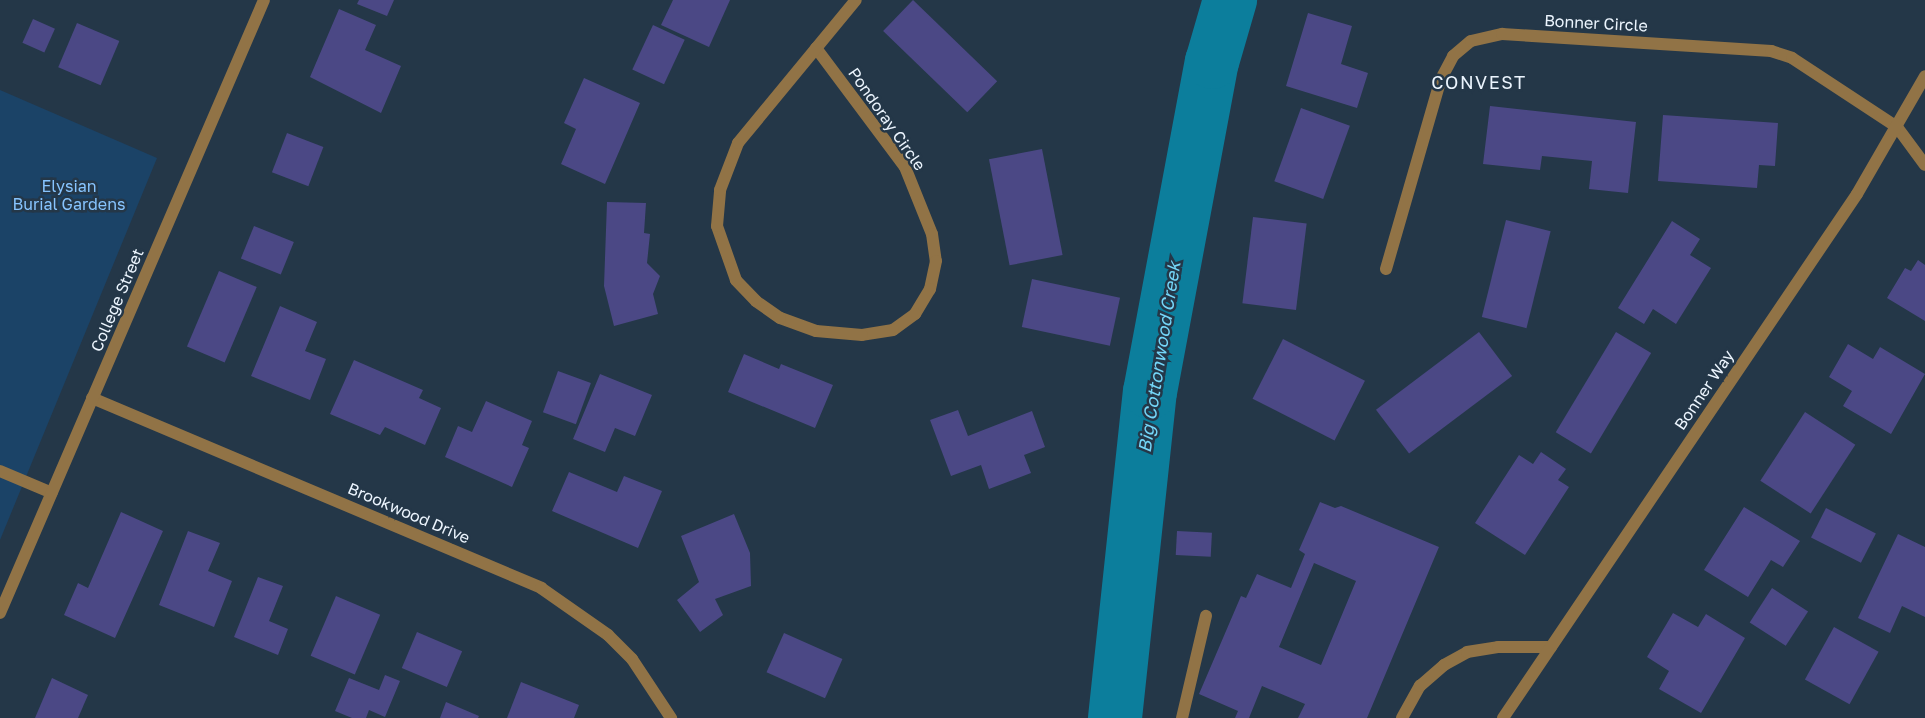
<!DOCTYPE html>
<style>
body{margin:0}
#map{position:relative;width:1925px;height:718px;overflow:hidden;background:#243748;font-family:"Golos Text",sans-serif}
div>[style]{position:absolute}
.green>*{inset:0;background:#1b4367}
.river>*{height:54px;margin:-27px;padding:0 27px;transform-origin:27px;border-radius:27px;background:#0c7e9c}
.building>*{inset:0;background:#4b4885;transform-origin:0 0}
.service>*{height:12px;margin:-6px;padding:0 6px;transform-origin:6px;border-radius:6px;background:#917346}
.minor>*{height:12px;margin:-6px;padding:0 6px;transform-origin:6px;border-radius:6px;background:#917346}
span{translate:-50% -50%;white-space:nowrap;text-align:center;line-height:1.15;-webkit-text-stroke:5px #243748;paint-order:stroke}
.street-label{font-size:16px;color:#ecf5fe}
.park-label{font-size:16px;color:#87c4fe}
.neighbourhood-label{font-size:18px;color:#ecf5fe;letter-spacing:1.5px}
.water-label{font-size:18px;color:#74d6f8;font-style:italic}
</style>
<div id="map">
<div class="green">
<i style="clip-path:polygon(0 90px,157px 158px,0 540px)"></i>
</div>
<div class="river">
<i style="left:1115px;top:718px;width:328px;rotate:-83.9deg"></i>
<i style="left:1150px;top:392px;width:336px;rotate:-79.4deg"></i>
<i style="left:1212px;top:62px;width:65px;rotate:-73.8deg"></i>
</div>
<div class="building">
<i style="clip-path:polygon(359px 0,394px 0,387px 16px,357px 4px)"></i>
<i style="clip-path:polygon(673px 0,730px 0,709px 47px,661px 25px)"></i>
<i style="left:913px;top:0;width:117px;height:43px;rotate:44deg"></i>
<i style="clip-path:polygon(339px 9px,376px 25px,365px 50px,401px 66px,381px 113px,310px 77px)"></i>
<i style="clip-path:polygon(1308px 13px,1352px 26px,1341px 64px,1368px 73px,1357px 108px,1286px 86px)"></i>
<i style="left:33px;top:19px;width:24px;height:26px;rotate:24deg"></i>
<i style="left:77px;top:23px;width:46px;height:48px;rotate:23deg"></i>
<i style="left:653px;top:25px;width:35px;height:49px;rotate:25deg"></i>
<i style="clip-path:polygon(584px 78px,640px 103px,605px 184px,561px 164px,576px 129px,564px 123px)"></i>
<i style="clip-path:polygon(1490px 106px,1636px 122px,1628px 193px,1589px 189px,1592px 161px,1542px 156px,1540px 170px,1483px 164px)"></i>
<i style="left:1301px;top:108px;width:52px;height:78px;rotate:20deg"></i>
<i style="clip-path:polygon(1663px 115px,1778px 123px,1775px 166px,1759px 165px,1757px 188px,1658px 181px)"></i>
<i style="left:287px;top:133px;width:39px;height:42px;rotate:21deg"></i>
<i style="left:1042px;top:149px;width:108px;height:54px;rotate:79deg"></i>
<i style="clip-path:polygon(607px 202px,646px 203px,644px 233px,650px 234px,647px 263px,660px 276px,653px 294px,658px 314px,614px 326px,604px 286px)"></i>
<i style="left:1253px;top:217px;width:54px;height:87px;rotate:7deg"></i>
<i style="left:1506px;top:220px;width:46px;height:100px;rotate:14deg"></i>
<i style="clip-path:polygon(1672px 221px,1700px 239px,1690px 255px,1711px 268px,1676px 324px,1653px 309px,1644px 324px,1618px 308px)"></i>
<i style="left:254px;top:226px;width:43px;height:35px;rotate:22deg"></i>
<i style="clip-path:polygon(1918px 260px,1925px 265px,1925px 321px,1887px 298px,1905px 268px,1911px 271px)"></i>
<i style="left:219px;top:271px;width:41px;height:82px;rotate:23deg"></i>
<i style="left:1032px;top:279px;width:90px;height:49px;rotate:12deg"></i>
<i style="clip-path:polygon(280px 306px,317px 322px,305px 351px,326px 359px,310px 400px,251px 376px)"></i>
<i style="left:1479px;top:332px;width:55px;height:129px;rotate:53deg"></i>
<i style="left:1616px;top:332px;width:41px;height:117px;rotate:31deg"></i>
<i style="left:1283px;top:339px;width:92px;height:67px;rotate:27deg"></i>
<i style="clip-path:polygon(1848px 344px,1873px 359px,1880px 347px,1925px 374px,1891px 434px,1843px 406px,1852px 391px,1829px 377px)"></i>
<i style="clip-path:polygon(744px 354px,779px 369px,781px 364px,833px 385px,815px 428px,728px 392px)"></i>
<i style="clip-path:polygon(354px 360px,423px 390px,419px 398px,441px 408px,425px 445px,385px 427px,380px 435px,330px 414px)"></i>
<i style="left:558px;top:371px;width:35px;height:44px;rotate:20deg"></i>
<i style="clip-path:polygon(600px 374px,652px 395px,635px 436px,615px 428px,605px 452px,573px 439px)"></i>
<i style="clip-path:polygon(486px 401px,532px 421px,522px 445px,529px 448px,512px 487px,445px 457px,458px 426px,472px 432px)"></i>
<i style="clip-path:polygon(958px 410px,968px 436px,1032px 411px,1045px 447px,1024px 455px,1031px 473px,989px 489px,981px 465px,951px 476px,930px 420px)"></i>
<i style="left:1805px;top:412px;width:60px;height:82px;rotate:33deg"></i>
<i style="clip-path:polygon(1541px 452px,1566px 469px,1558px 480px,1569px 487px,1525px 555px,1475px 523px,1519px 455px,1533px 464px)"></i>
<i style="clip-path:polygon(569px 472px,617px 492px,624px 476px,662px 491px,638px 548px,552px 511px)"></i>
<i style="clip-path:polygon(evenodd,1320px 502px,1335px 508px,1341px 506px,1439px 547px,1367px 718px,1298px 718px,1305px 704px,1262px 686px,1249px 718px,1235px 718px,1238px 711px,1199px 694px,1241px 596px,1246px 598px,1257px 574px,1291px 588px,1305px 554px,1299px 550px,1320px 502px,1314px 563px,1356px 581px,1321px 665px,1279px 647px,1314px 563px)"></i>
<i style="clip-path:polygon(1744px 507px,1800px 541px,1783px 567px,1771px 560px,1748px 597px,1704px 570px)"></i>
<i style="left:1826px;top:508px;width:56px;height:33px;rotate:27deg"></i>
<i style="clip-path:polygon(121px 512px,163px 531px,115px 638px,64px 615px,78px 583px,88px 588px)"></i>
<i style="clip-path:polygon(734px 514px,750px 553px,751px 586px,715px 599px,723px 615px,700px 632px,677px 600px,699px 582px,681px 536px)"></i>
<i style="clip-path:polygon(188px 531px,220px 543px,208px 571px,232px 581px,214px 627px,159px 605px)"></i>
<i style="left:1177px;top:531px;width:35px;height:24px;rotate:3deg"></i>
<i style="clip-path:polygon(1898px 534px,1925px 547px,1925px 617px,1902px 606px,1890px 633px,1858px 618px)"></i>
<i style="clip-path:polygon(258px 577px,283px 586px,269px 621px,288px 629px,278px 655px,234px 637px)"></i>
<i style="left:1772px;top:588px;width:43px;height:41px;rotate:33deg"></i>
<i style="left:336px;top:596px;width:48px;height:65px;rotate:23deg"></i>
<i style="clip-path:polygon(1673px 613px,1698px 627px,1706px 614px,1745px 638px,1701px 713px,1659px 689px,1669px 671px,1647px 657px)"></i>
<i style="left:1834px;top:627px;width:51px;height:60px;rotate:29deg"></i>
<i style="left:417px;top:632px;width:49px;height:39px;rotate:23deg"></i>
<i style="left:784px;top:633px;width:64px;height:43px;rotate:24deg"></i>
<i style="clip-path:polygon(385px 675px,400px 681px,385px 717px,369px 710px,366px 718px,352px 718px,335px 711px,349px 678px,379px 690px)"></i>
<i style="clip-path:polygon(52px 678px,88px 695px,78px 718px,35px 718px)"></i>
<i style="clip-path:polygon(521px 682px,579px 705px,574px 718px,507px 718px)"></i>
<i style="clip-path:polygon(446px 702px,479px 716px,478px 718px,440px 718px)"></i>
</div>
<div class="service">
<i style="left:0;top:471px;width:56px;rotate:22.9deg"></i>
<i style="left:1182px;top:718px;width:105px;rotate:-76.8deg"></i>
<i style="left:1402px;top:718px;width:37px;rotate:-61deg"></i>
<i style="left:1420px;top:686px;width:32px;rotate:-41deg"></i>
<i style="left:1444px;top:665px;width:26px;rotate:-29deg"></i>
<i style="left:1467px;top:652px;width:31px;rotate:-9deg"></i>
<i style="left:1498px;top:647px;width:53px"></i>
</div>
<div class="minor">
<i style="left:816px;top:48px;width:149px;rotate:53.2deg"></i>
<i style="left:905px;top:167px;width:72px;rotate:68.1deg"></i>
<i style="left:932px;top:234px;width:27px;rotate:82deg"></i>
<i style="left:936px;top:261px;width:29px;rotate:102deg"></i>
<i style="left:930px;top:289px;width:29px;rotate:121deg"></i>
<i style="left:915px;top:314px;width:27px;rotate:144deg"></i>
<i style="left:893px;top:330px;width:31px;rotate:171deg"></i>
<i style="left:862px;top:335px;width:46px;rotate:-175deg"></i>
<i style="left:816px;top:331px;width:38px;rotate:-160deg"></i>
<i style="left:780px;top:318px;width:29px;rotate:-145deg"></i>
<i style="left:756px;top:301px;width:29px;rotate:-134deg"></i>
<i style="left:736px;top:280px;width:57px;rotate:-109.4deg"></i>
<i style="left:717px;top:226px;width:36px;rotate:-85deg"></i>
<i style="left:720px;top:190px;width:50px;rotate:-69deg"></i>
<i style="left:738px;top:143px;width:185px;rotate:-50.5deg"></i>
<i style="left:1386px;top:269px;width:198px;rotate:-73.9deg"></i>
<i style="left:1441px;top:79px;width:26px;rotate:-62deg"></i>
<i style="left:1453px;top:56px;width:23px;rotate:-40deg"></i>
<i style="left:1471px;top:41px;width:32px;rotate:-13deg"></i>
<i style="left:1502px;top:34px;width:270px;rotate:3.6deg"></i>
<i style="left:1771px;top:51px;width:22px;rotate:18deg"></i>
<i style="left:1792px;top:58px;width:126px;rotate:33.3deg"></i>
<i style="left:1897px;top:127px;width:47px;rotate:53.6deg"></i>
<i style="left:92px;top:398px;width:488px;rotate:22.9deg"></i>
<i style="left:541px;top:588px;width:82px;rotate:35deg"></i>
<i style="left:608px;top:635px;width:34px;rotate:45deg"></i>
<i style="left:632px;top:659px;width:71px;rotate:56.5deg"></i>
<i style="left:0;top:613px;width:667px;rotate:-66.7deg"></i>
<i style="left:1503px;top:718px;width:632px;rotate:-55.96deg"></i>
<i style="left:1857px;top:194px;width:136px;rotate:-60deg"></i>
</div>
<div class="street-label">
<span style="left:1596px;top:23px;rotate:3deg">Bonner Circle</span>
<span style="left:887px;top:119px;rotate:55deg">Pondoray Circle</span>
<span style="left:117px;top:300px;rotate:-67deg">College Street</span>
<span style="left:1704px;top:390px;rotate:-56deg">Bonner Way</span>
<span style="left:409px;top:513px;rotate:23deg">Brookwood Drive</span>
</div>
<div class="park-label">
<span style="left:69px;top:195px">Elysian<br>Burial Gardens</span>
</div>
<div class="neighbourhood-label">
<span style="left:1479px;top:82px">CONVEST</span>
</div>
<div class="water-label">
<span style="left:1159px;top:357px;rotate:-81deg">Big Cottonwood Creek</span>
</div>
</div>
